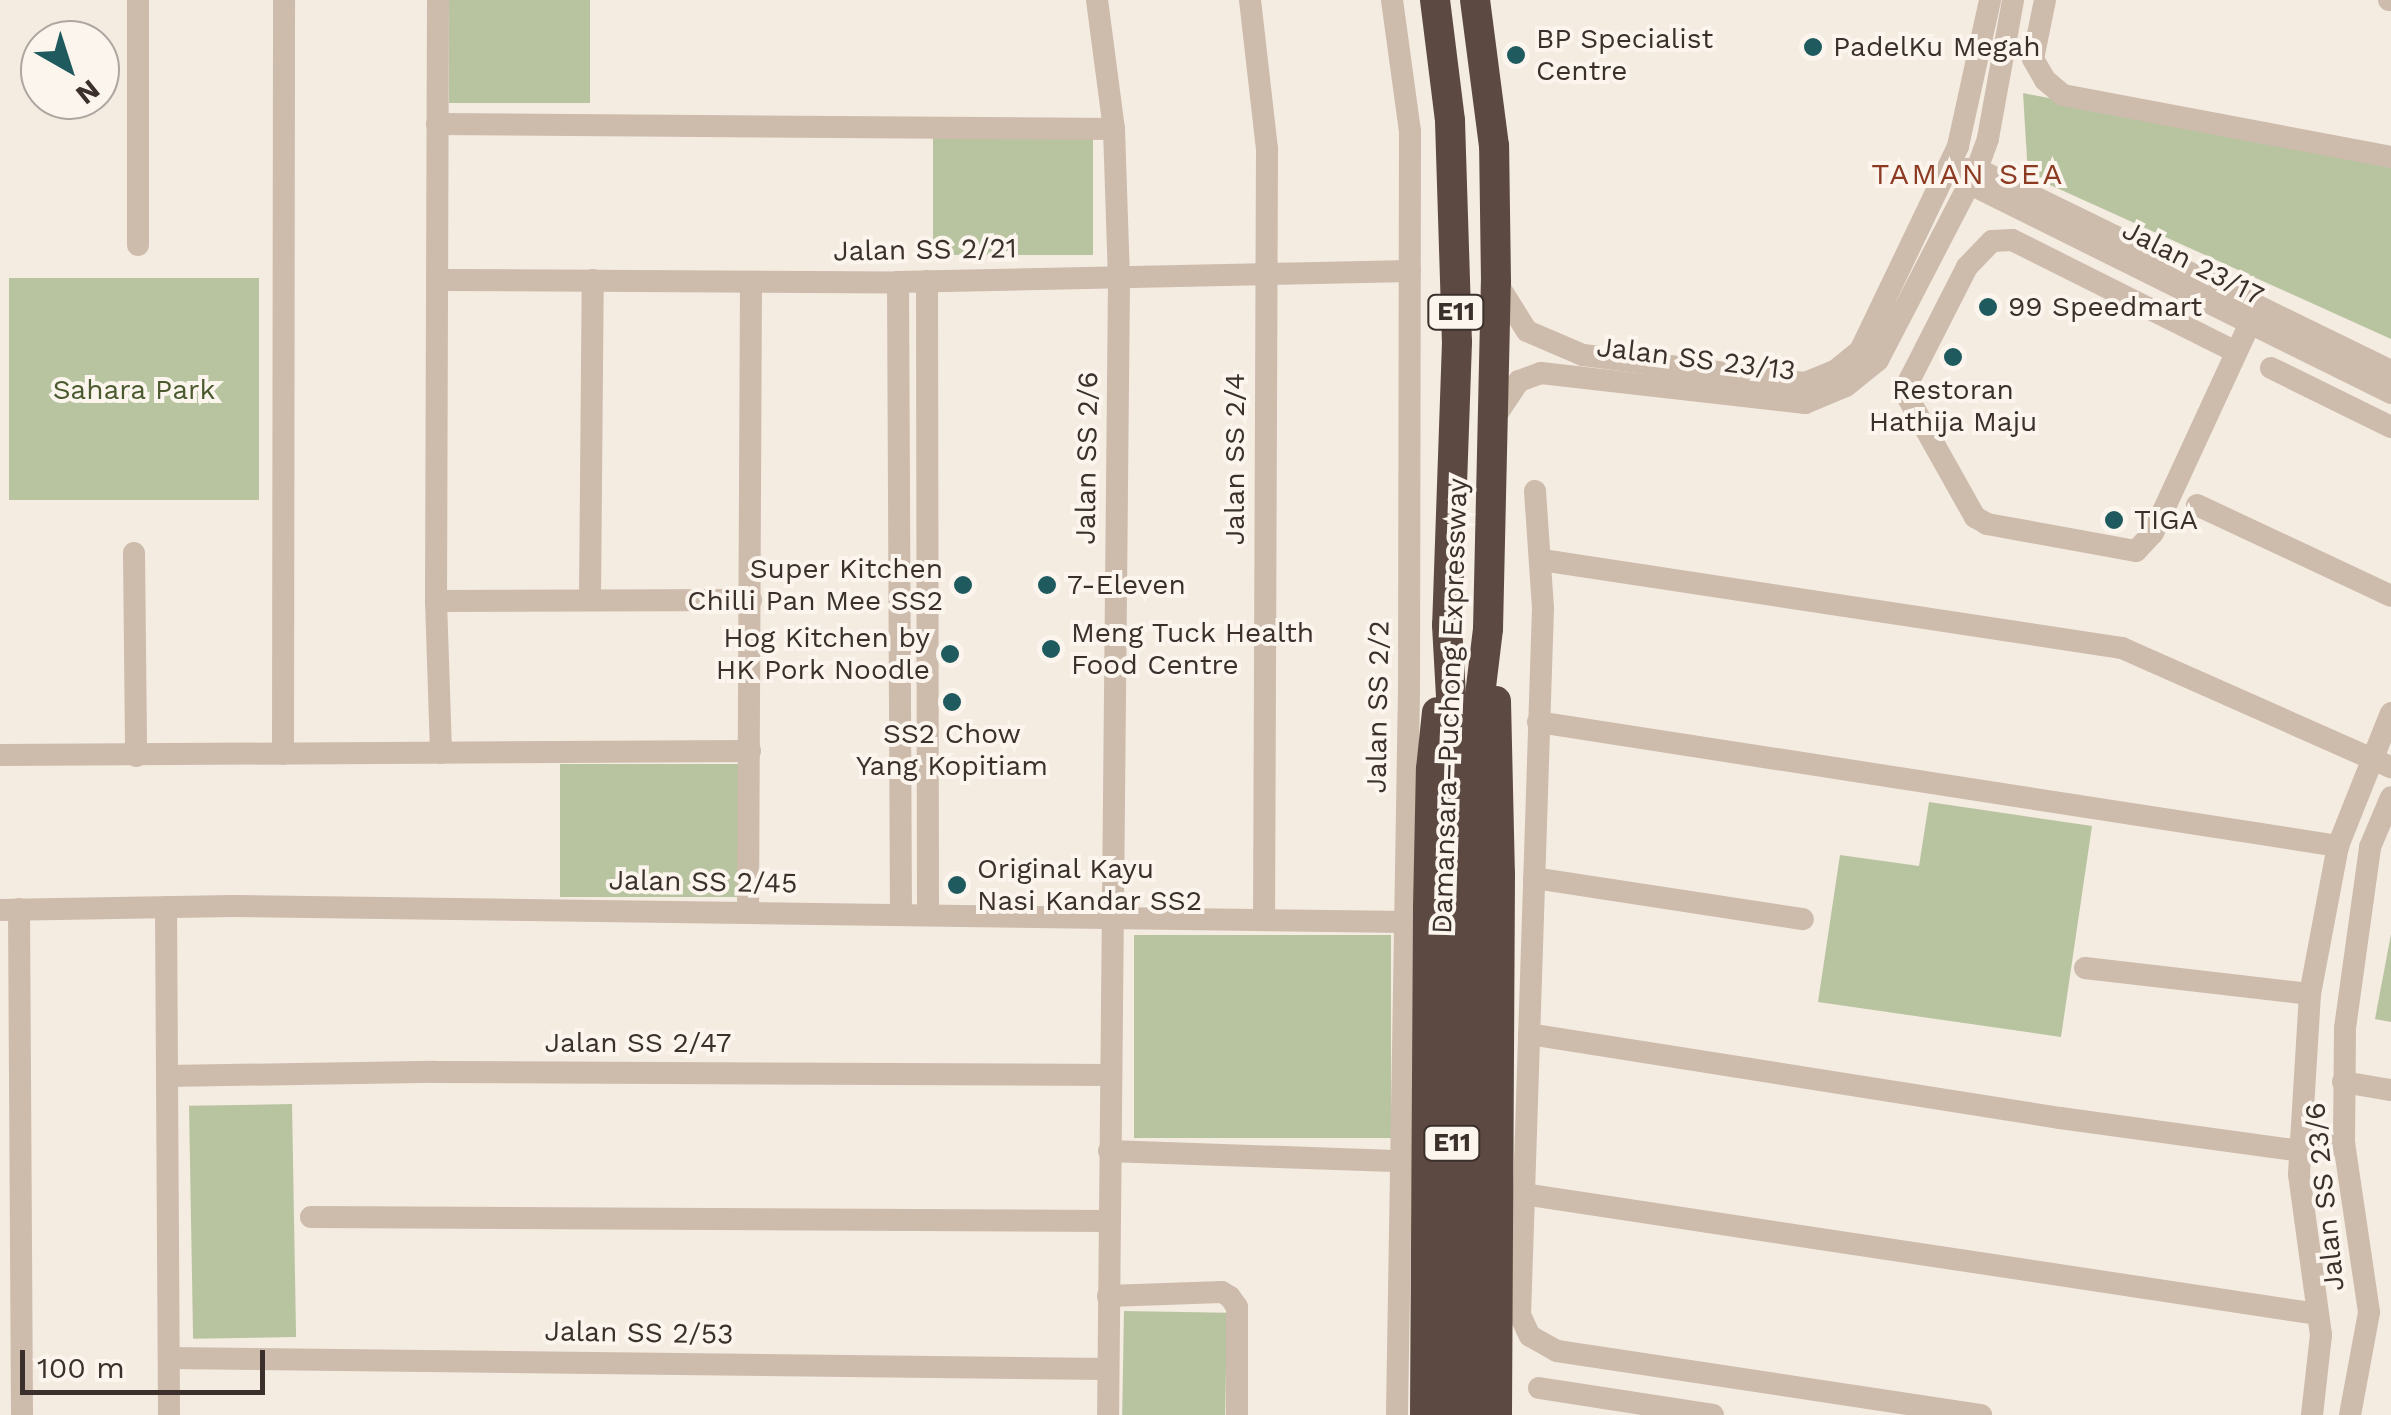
<!DOCTYPE html>
<meta charset="utf-8">
<style>
body{margin:0}
#map{position:relative;width:2391px;height:1415px;overflow:hidden;background:#f4ebe1;font-family:"Work Sans",sans-serif}
div>[style]{position:absolute}
.green>*{inset:0;background:#b8c4a0;transform-origin:0 0}
.minor>*{height:22px;margin:-11px;padding:0 11px;transform-origin:11px;border-radius:11px;background:#cdbbac}
.highway>*{height:30px;margin:-15px;padding:0 15px;transform-origin:15px;border-radius:15px;background:#5c4a42}
.dots>*{width:28px;height:28px;translate:-50% -50%;box-sizing:border-box;border:5px solid #fbf5ee;border-radius:50%}
span{translate:-50% -50%;white-space:nowrap;text-align:center;line-height:1.15;-webkit-text-stroke:8px #fbf5ee;paint-order:stroke}
.shield-label span{padding:2px 8px;background:#fbf5ee;border:2px solid;border-radius:8px;-webkit-text-stroke-width:0}
.shield-label{font-size:25px;color:#3b302b;font-weight:700}
.poi-label{font-size:28px;color:#3b302b}
.left{translate:0 -50%;text-align:left}
.right{translate:-100% -50%;text-align:right}
.street-label{font-size:28px;color:#3b302b}
.park-label{font-size:28px;color:#4a5a2e}
.neighbourhood-label{font-size:30px;color:#8c3b22;letter-spacing:2.5px}
.north{position:absolute;left:20px;top:20px;width:100px;height:100px;box-sizing:border-box;background:#fbf5ee;border:2px solid #aea6a0;border-radius:50%;rotate:141deg;font-size:28px;font-weight:700;line-height:40px;text-align:center;color:#3b302b}
.north::after{content:'';display:block;margin:auto;width:35px;height:45px;background:#1f5a5e;clip-path:polygon(50% 0,100% 100%,50% 72%,0 100%)}
.scale{position:absolute;left:20px;top:1350px;width:245px;height:45px;box-sizing:border-box;border:5px solid #3b302b;border-top:0;padding-left:12px;font-size:30px;line-height:35px;white-space:nowrap;color:#3b302b;-webkit-text-stroke:8px #fbf5ee;paint-order:stroke}
</style>
<div id="map">
<div class="green">
<i style="left:449px;top:0;width:141px;height:103px"></i>
<i style="clip-path:polygon(2023px 93px,2391px 166px,2391px 339px,2028px 175px)"></i>
<i style="left:1093px;top:135px;width:120px;height:160px;rotate:90deg"></i>
<i style="left:259px;top:278px;width:222px;height:250px;rotate:90deg"></i>
<i style="left:560px;top:764px;width:179px;height:133px"></i>
<i style="clip-path:polygon(1929px 802px,2092px 826px,2061px 1037px,1818px 1002px,1840px 855px,1919px 866px)"></i>
<i style="clip-path:polygon(2391px 934px,2391px 1022px,2375px 1019px)"></i>
<i style="left:1134px;top:935px;width:257px;height:203px"></i>
<i style="left:292px;top:1104px;width:233px;height:103px;rotate:89deg"></i>
<i style="left:1124px;top:1311px;width:103px;height:104px;rotate:1deg"></i>
</div>
<div class="minor">
<i style="left:438px;top:0;width:601px;rotate:90.19deg"></i>
<i style="left:436px;top:601px;width:152px;rotate:88.1deg"></i>
<i style="left:1097px;top:0;width:130px;rotate:82.5deg"></i>
<i style="left:1114px;top:129px;width:150px;rotate:88.1deg"></i>
<i style="left:1119px;top:279px;width:1136px;rotate:90.55deg"></i>
<i style="left:1250px;top:0;width:150px;rotate:83.5deg"></i>
<i style="left:1267px;top:149px;width:771px;rotate:90.22deg"></i>
<i style="left:1392px;top:0;width:132px;rotate:82.2deg"></i>
<i style="left:1410px;top:131px;width:558px;rotate:90.1deg"></i>
<i style="left:1409px;top:689px;width:726px;rotate:90.95deg"></i>
<i style="left:2045px;top:0;width:60px;rotate:101.5deg"></i>
<i style="left:2033px;top:59px;width:24px;rotate:60deg"></i>
<i style="left:2045px;top:80px;width:23px;rotate:40deg"></i>
<i style="left:2063px;top:95px;width:334px;rotate:10.7deg"></i>
<i style="left:2389px;top:0;width:2px"></i>
<i style="left:437px;top:124px;width:677px;rotate:0.42deg"></i>
<i style="left:1966px;top:169px;width:11px"></i>
<i style="left:1977px;top:169px;width:461px;rotate:26deg"></i>
<i style="left:1962px;top:174px;width:13px;rotate:51deg"></i>
<i style="left:1970px;top:184px;width:470px;rotate:26.4deg"></i>
<i style="left:138px;top:245px;width:245px;rotate:-90deg"></i>
<i style="left:441px;top:280px;width:457px;rotate:0.3deg"></i>
<i style="left:898px;top:282px;width:512px;rotate:-1.23deg"></i>
<i style="left:927px;top:281px;width:634px;rotate:89.91deg"></i>
<i style="left:898px;top:282px;width:633px;rotate:89.73deg"></i>
<i style="left:1496px;top:282px;width:58px;rotate:57.7deg"></i>
<i style="left:1527px;top:331px;width:61px;rotate:23.2deg"></i>
<i style="left:1583px;top:355px;width:224px;rotate:7.2deg"></i>
<i style="left:1805px;top:383px;width:32px;rotate:-22deg"></i>
<i style="left:1835px;top:371px;width:32px;rotate:-39deg"></i>
<i style="left:1860px;top:351px;width:227px;rotate:-64.4deg"></i>
<i style="left:1958px;top:146px;width:149px;rotate:-77.6deg"></i>
<i style="left:2236px;top:352px;width:250px;rotate:-153.4deg"></i>
<i style="left:2012px;top:240px;width:20px;rotate:177deg"></i>
<i style="left:1992px;top:241px;width:36px;rotate:134deg"></i>
<i style="left:1967px;top:267px;width:126px;rotate:117deg"></i>
<i style="left:1910px;top:379px;width:17px;rotate:100deg"></i>
<i style="left:1907px;top:396px;width:139px;rotate:60.7deg"></i>
<i style="left:1975px;top:517px;width:14px;rotate:30deg"></i>
<i style="left:1987px;top:524px;width:151px;rotate:10.3deg"></i>
<i style="left:2136px;top:551px;width:25px;rotate:-47deg"></i>
<i style="left:2153px;top:533px;width:248px;rotate:-65.2deg"></i>
<i style="left:2271px;top:368px;width:134px;rotate:26.2deg"></i>
<i style="left:1493px;top:420px;width:47px;rotate:-56.3deg"></i>
<i style="left:1519px;top:381px;width:23px;rotate:-20deg"></i>
<i style="left:1541px;top:373px;width:266px;rotate:6.5deg"></i>
<i style="left:1805px;top:403px;width:44px;rotate:-22.5deg"></i>
<i style="left:1846px;top:386px;width:41px;rotate:-39.1deg"></i>
<i style="left:1878px;top:360px;width:215px;rotate:-62.6deg"></i>
<i style="left:1977px;top:169px;width:33px;rotate:-70deg"></i>
<i style="left:1988px;top:138px;width:140px;rotate:-79.7deg"></i>
<i style="left:1535px;top:491px;width:117px;rotate:86.1deg"></i>
<i style="left:1543px;top:608px;width:707px;rotate:91.86deg"></i>
<i style="left:1520px;top:1315px;width:23px;rotate:65deg"></i>
<i style="left:1530px;top:1336px;width:31px;rotate:29deg"></i>
<i style="left:1557px;top:1351px;width:429px;rotate:8.6deg"></i>
<i style="left:2197px;top:505px;width:214px;rotate:25.1deg"></i>
<i style="left:134px;top:553px;width:203px;rotate:89.4deg"></i>
<i style="left:1542px;top:560px;width:587px;rotate:8.63deg"></i>
<i style="left:2122px;top:648px;width:294px;rotate:23.9deg"></i>
<i style="left:590px;top:597px;width:317px;rotate:-89.5deg"></i>
<i style="left:436px;top:601px;width:315px;rotate:-0.2deg"></i>
<i style="left:1538px;top:722px;width:810px;rotate:8.81deg"></i>
<i style="left:283px;top:754px;width:754px;rotate:-89.92deg"></i>
<i style="left:0;top:755px;width:750px;rotate:-0.31deg"></i>
<i style="left:1534px;top:878px;width:272px;rotate:8.7deg"></i>
<i style="left:166px;top:907px;width:508px;rotate:89.66deg"></i>
<i style="left:19px;top:909px;width:506px;rotate:89.66deg"></i>
<i style="left:0;top:910px;width:232px;rotate:-1deg"></i>
<i style="left:232px;top:906px;width:1174px;rotate:0.78deg"></i>
<i style="left:748px;top:913px;width:631px;rotate:-89.73deg"></i>
<i style="left:2085px;top:968px;width:226px;rotate:6.6deg"></i>
<i style="left:1529px;top:1034px;width:538px;rotate:8.99deg"></i>
<i style="left:2060px;top:1118px;width:244px;rotate:7.8deg"></i>
<i style="left:2302px;top:1151px;width:43px;rotate:-10.8deg"></i>
<i style="left:167px;top:1076px;width:268px;rotate:-0.9deg"></i>
<i style="left:435px;top:1072px;width:675px;rotate:0.25deg"></i>
<i style="left:2343px;top:1082px;width:49px;rotate:9.5deg"></i>
<i style="left:1109px;top:1151px;width:293px;rotate:2deg"></i>
<i style="left:1523px;top:1194px;width:803px;rotate:8.59deg"></i>
<i style="left:311px;top:1217px;width:798px;rotate:0.29deg"></i>
<i style="left:1108px;top:1296px;width:114px;rotate:-2deg"></i>
<i style="left:1222px;top:1292px;width:9px;rotate:32deg"></i>
<i style="left:1230px;top:1297px;width:12px;rotate:55deg"></i>
<i style="left:1237px;top:1307px;width:108px;rotate:90deg"></i>
<i style="left:169px;top:1358px;width:939px;rotate:0.67deg"></i>
<i style="left:1539px;top:1388px;width:176px;rotate:8.8deg"></i>
<i style="left:2312px;top:1415px;width:81px;rotate:-83.6deg"></i>
<i style="left:2321px;top:1335px;width:162px;rotate:-97.8deg"></i>
<i style="left:2299px;top:1174px;width:180px;rotate:-86.5deg"></i>
<i style="left:2310px;top:994px;width:151px;rotate:-79.3deg"></i>
<i style="left:2338px;top:846px;width:143px;rotate:-68.3deg"></i>
<i style="left:2350px;top:1415px;width:105px;rotate:-79.5deg"></i>
<i style="left:2369px;top:1312px;width:171px;rotate:-98.4deg"></i>
<i style="left:2344px;top:1143px;width:115px;rotate:-89.5deg"></i>
<i style="left:2345px;top:1028px;width:183px;rotate:-82.1deg"></i>
<i style="left:2370px;top:847px;width:54px;rotate:-67.2deg"></i>
</div>
<div class="highway">
<i style="left:1435px;top:0;width:122px;rotate:82.9deg"></i>
<i style="left:1450px;top:121px;width:221px;rotate:88.2deg"></i>
<i style="left:1457px;top:342px;width:283px;rotate:92deg"></i>
<i style="left:1447px;top:625px;width:143px;rotate:86.8deg"></i>
<i style="left:1455px;top:768px;width:647px;rotate:90.18deg"></i>
<i style="left:1496px;top:701px;width:173px;rotate:88.7deg"></i>
<i style="left:1500px;top:874px;width:541px;rotate:90.32deg"></i>
<i style="left:1425px;top:1415px;width:507px;rotate:-89.66deg"></i>
<i style="left:1428px;top:908px;width:139px;rotate:-88.8deg"></i>
<i style="left:1431px;top:769px;width:57px;rotate:-84deg"></i>
<i style="left:1473px;top:1415px;width:541px;rotate:-89.89deg"></i>
<i style="left:1474px;top:874px;width:154px;rotate:-88.9deg"></i>
<i style="left:1477px;top:720px;width:92px;rotate:-83.1deg"></i>
<i style="left:1488px;top:629px;width:347px;rotate:-88.7deg"></i>
<i style="left:1496px;top:282px;width:136px;rotate:-90.8deg"></i>
<i style="left:1494px;top:146px;width:147px;rotate:-97.4deg"></i>
</div>
<div class="dots">
<i style="left:1813px;top:47px;background:#1f5a5e"></i>
<i style="left:1516px;top:55px;background:#1f5a5e"></i>
<i style="left:1988px;top:307px;background:#1f5a5e"></i>
<i style="left:1953px;top:357px;background:#1f5a5e"></i>
<i style="left:2114px;top:520px;background:#1f5a5e"></i>
<i style="left:963px;top:585px;background:#1f5a5e"></i>
<i style="left:1047px;top:585px;background:#1f5a5e"></i>
<i style="left:1051px;top:649px;background:#1f5a5e"></i>
<i style="left:950px;top:654px;background:#1f5a5e"></i>
<i style="left:952px;top:702px;background:#1f5a5e"></i>
<i style="left:957px;top:885px;background:#1f5a5e"></i>
</div>
<div class="shield-label">
<span style="left:1456px;top:312px">E11</span>
<span style="left:1452px;top:1143px">E11</span>
</div>
<div class="poi-label">
<span class="left" style="left:1536px;top:55px">BP Specialist<br>Centre</span>
<span class="left" style="left:1833px;top:47px">PadelKu Megah</span>
<span class="left" style="left:2008px;top:307px">99 Speedmart</span>
<span style="left:1953px;top:406px">Restoran<br>Hathija Maju</span>
<span class="left" style="left:2134px;top:520px">TIGA</span>
<span class="right" style="left:943px;top:585px">Super Kitchen<br>Chilli Pan Mee SS2</span>
<span class="left" style="left:1067px;top:585px">7-Eleven</span>
<span class="left" style="left:1071px;top:649px">Meng Tuck Health<br>Food Centre</span>
<span class="right" style="left:930px;top:654px">Hog Kitchen by<br>HK Pork Noodle</span>
<span style="left:952px;top:750px">SS2 Chow<br>Yang Kopitiam</span>
<span class="left" style="left:977px;top:885px">Original Kayu<br>Nasi Kandar SS2</span>
</div>
<div class="street-label">
<span style="left:925px;top:250px;rotate:-1deg">Jalan SS 2/21</span>
<span style="left:2193px;top:263px;rotate:27deg">Jalan 23/17</span>
<span style="left:1696px;top:359px;rotate:7deg">Jalan SS 23/13</span>
<span style="left:1087px;top:458px;rotate:-89deg">Jalan SS 2/6</span>
<span style="left:1235px;top:459px;rotate:-90deg">Jalan SS 2/4</span>
<span style="left:1450px;top:706px;rotate:-88deg">Damansara–Puchong Expressway</span>
<span style="left:1378px;top:707px;rotate:-89deg">Jalan SS 2/2</span>
<span style="left:703px;top:882px;rotate:1deg">Jalan SS 2/45</span>
<span style="left:638px;top:1043px">Jalan SS 2/47</span>
<span style="left:2325px;top:1197px;rotate:-96deg">Jalan SS 23/6</span>
<span style="left:639px;top:1333px;rotate:1deg">Jalan SS 2/53</span>
</div>
<div class="park-label">
<span style="left:134px;top:390px">Sahara Park</span>
</div>
<div class="neighbourhood-label">
<span style="left:1968px;top:174px">TAMAN SEA</span>
</div>
<div class="north">N</div>
<div class="scale">100 m</div>
</div>
